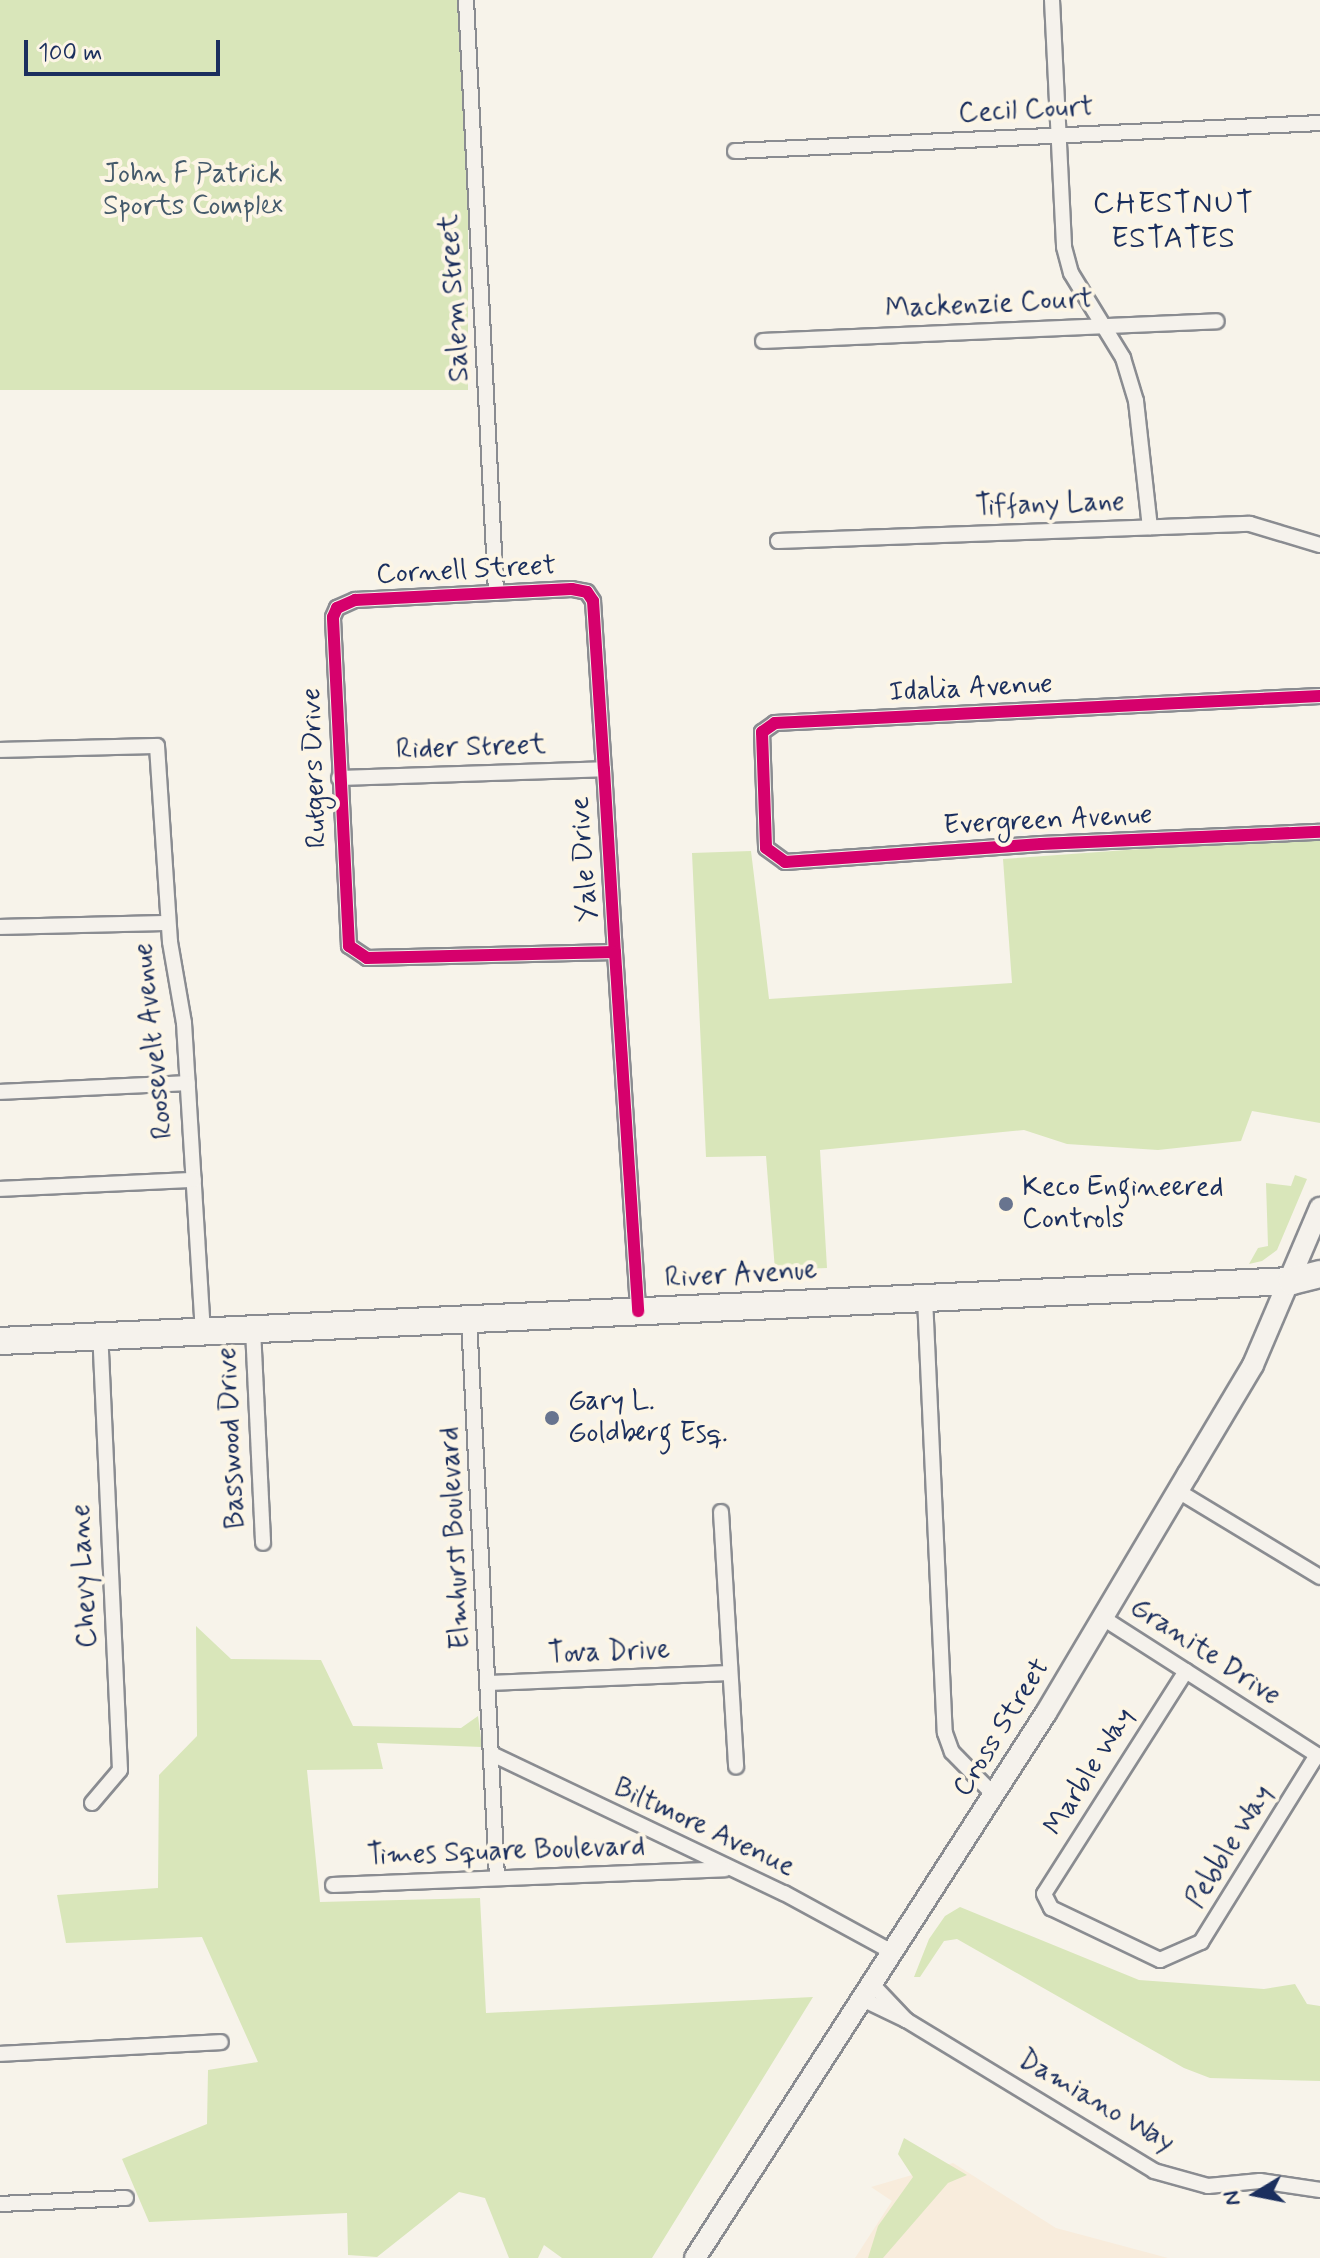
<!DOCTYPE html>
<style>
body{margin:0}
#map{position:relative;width:1320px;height:2258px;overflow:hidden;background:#f7f3ea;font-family:Mynerve,sans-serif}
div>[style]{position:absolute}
.built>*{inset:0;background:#f8ecdc}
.green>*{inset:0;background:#d9e6ba;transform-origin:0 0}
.roads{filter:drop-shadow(2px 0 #8a8c91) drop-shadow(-2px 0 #8a8c91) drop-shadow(0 2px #8a8c91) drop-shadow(0 -2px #8a8c91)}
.street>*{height:14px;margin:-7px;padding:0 7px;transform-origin:7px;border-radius:7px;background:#f5f2ec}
.secondary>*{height:20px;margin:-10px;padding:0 10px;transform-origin:10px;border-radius:10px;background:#f5f2ec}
.highway>*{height:26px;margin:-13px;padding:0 13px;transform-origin:13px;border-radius:13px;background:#f5f2ec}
.cycleway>*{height:12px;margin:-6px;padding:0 6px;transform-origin:6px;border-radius:6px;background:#d6006c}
.dots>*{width:22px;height:22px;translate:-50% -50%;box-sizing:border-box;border:4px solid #fcf5e5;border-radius:50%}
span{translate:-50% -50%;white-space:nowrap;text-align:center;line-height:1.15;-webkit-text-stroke:8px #fcf5e5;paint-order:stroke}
.street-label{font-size:28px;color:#1b2f5e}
.park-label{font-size:28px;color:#445a6b}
.poi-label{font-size:28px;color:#1b2f5e}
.left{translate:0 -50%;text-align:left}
.neighbourhood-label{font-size:30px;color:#1b2f5e;letter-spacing:2px}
.north{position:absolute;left:1216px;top:2154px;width:80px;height:80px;-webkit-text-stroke:6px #fcf5e5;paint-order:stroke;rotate:260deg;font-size:22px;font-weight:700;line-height:32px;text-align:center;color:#1b2f5e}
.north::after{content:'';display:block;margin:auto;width:28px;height:36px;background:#1b2f5e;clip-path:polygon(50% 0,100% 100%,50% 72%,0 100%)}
.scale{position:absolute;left:24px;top:40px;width:196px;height:36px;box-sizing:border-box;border:4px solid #1b2f5e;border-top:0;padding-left:10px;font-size:24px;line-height:28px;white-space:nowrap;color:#1b2f5e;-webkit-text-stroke:6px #fcf5e5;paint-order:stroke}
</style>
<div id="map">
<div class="built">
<i style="clip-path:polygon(953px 2163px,1056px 2228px,1168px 2258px,855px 2258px,892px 2201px,871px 2187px)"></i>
</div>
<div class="green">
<i style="left:0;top:0;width:468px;height:390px"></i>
<i style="clip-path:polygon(1320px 836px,1320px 1123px,1252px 1111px,1241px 1141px,1158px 1150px,1067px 1144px,1024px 1130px,820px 1150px,827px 1268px,775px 1270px,766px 1156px,706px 1157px,692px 853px,751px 851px,769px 999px,1012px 983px,1003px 859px)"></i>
<i style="clip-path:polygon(1295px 1175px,1307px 1179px,1277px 1250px,1262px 1261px,1249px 1264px,1258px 1248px,1268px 1246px,1266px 1183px,1291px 1186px)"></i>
<i style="clip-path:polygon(196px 1626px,231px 1659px,321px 1660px,353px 1726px,461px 1728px,478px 1716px,482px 1747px,377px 1743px,383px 1769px,307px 1770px,320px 1902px,480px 1898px,486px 2013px,813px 1997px,652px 2258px,562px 2258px,544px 2245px,538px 2258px,509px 2258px,485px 2198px,459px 2192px,377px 2257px,348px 2255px,347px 2213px,149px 2222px,122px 2159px,207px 2124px,208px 2070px,258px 2062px,202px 1937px,66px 1943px,57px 1895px,158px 1888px,159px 1775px,197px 1736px)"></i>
<i style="clip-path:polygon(960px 1907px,1139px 1980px,1264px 1989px,1295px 1984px,1307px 2004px,1320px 2006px,1320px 2081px,1210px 2078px,1184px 2068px,957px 1939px,944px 1941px,920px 1977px,914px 1977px,929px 1939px,945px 1916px)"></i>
<i style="clip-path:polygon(904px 2138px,967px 2175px,948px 2183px,883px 2258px,868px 2258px,878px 2226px,913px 2177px,898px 2154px)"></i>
</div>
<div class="roads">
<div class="street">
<i style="left:466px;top:0;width:594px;rotate:87.1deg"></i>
<i style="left:1052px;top:0;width:247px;rotate:87.2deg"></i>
<i style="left:1064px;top:247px;width:27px;rotate:75deg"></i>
<i style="left:1071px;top:273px;width:100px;rotate:58.5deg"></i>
<i style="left:1123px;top:358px;width:45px;rotate:73.2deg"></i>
<i style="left:1136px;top:401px;width:127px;rotate:83.7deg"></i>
<i style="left:735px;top:151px;width:586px;rotate:-2.74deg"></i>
<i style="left:763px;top:341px;width:454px;rotate:-2.5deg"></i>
<i style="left:778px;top:541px;width:472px;rotate:-2.1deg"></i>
<i style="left:1250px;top:524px;width:73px;rotate:16.7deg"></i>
<i style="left:1320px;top:696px;width:546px;rotate:177.16deg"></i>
<i style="left:775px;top:723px;width:16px;rotate:145deg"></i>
<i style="left:762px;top:732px;width:116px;rotate:88deg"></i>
<i style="left:766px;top:848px;width:24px;rotate:36deg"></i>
<i style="left:785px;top:862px;width:257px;rotate:-4deg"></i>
<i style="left:1041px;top:844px;width:279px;rotate:-2.5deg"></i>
<i style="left:0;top:750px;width:157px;rotate:-1.5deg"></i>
<i style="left:157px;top:746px;width:196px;rotate:86.2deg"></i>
<i style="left:170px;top:942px;width:82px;rotate:80.2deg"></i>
<i style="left:184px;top:1023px;width:309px;rotate:86.5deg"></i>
<i style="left:339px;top:778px;width:265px;rotate:-1.9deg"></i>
<i style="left:0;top:927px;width:168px;rotate:-1.4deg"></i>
<i style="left:615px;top:952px;width:248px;rotate:178.6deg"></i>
<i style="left:367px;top:958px;width:22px;rotate:-146deg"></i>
<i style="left:349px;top:946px;width:329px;rotate:-92.8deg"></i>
<i style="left:333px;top:617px;width:10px;rotate:-66deg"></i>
<i style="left:337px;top:608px;width:20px;rotate:-24deg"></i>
<i style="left:355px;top:600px;width:217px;rotate:-2.9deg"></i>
<i style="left:572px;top:589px;width:15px;rotate:11deg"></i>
<i style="left:587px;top:592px;width:11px;rotate:56deg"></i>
<i style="left:593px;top:601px;width:168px;rotate:86.3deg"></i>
<i style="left:604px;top:769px;width:183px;rotate:86.6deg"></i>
<i style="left:615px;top:952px;width:360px;rotate:86.3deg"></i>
<i style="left:0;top:1092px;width:188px;rotate:-2.7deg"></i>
<i style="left:0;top:1189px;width:194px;rotate:-2.7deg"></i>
<i style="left:925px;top:1298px;width:435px;rotate:87.4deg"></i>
<i style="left:945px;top:1733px;width:20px;rotate:70deg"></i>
<i style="left:952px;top:1752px;width:59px;rotate:45.7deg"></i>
<i style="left:469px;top:1319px;width:559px;rotate:87.13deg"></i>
<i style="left:253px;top:1329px;width:214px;rotate:87.3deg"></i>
<i style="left:1178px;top:1491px;width:166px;rotate:31.2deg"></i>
<i style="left:721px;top:1512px;width:255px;rotate:86.6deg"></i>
<i style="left:1103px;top:1618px;width:258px;rotate:32.6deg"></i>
<i style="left:1186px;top:1671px;width:264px;rotate:122.5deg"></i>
<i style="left:1044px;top:1894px;width:16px;rotate:63deg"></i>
<i style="left:1051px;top:1908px;width:121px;rotate:25.5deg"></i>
<i style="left:1160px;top:1960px;width:45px;rotate:-23.7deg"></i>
<i style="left:1201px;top:1942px;width:220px;rotate:-58.2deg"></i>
<i style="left:490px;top:1683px;width:239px;rotate:-2.4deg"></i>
<i style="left:492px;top:1754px;width:323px;rotate:25.5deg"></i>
<i style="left:784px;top:1893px;width:123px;rotate:28.6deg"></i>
<i style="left:92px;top:1803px;width:43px;rotate:-49.7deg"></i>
<i style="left:120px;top:1770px;width:434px;rotate:-92.6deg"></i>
<i style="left:333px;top:1885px;width:392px;rotate:-2.3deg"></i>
<i style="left:872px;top:1984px;width:50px;rotate:46.6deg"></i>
<i style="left:862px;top:1999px;width:49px;rotate:25.5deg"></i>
<i style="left:906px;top:2020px;width:290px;rotate:31.3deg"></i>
<i style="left:1154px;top:2171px;width:56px;rotate:15.5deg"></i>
<i style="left:1208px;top:2186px;width:52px;rotate:-5.5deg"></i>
<i style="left:1260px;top:2181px;width:61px;rotate:8.5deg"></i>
<i style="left:0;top:2054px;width:221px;rotate:-3.1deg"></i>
<i style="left:0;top:2204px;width:126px;rotate:-2.7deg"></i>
</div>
<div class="secondary">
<i style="left:695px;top:2258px;width:648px;rotate:-57.22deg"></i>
<i style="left:1046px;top:1713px;width:278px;rotate:-59.3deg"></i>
<i style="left:1188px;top:1474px;width:127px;rotate:-59.2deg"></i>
<i style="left:1253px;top:1365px;width:171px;rotate:-66.9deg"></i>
</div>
<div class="highway">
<i style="left:0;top:1341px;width:1293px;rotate:-2.66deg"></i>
<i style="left:1292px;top:1281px;width:29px;rotate:-14deg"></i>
</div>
</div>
<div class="cycleway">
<i style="left:1320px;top:696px;width:546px;rotate:177.16deg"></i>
<i style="left:775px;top:723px;width:16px;rotate:145deg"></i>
<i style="left:762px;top:732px;width:116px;rotate:88deg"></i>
<i style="left:766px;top:848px;width:24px;rotate:36deg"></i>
<i style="left:785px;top:862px;width:257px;rotate:-4deg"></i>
<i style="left:1041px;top:844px;width:279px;rotate:-2.5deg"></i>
<i style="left:615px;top:952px;width:248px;rotate:178.6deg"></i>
<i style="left:367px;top:958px;width:22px;rotate:-146deg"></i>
<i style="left:349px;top:946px;width:329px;rotate:-92.8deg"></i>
<i style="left:333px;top:617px;width:10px;rotate:-66deg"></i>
<i style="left:337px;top:608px;width:20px;rotate:-24deg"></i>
<i style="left:355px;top:600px;width:217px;rotate:-2.9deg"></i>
<i style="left:572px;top:589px;width:15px;rotate:11deg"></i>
<i style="left:587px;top:592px;width:11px;rotate:56deg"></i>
<i style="left:593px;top:601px;width:168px;rotate:86.3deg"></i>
<i style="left:604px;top:769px;width:183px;rotate:86.6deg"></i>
<i style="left:615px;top:952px;width:360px;rotate:86.3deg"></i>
</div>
<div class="dots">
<i style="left:1006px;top:1204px;background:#68748f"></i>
<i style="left:552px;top:1418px;background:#68748f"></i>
</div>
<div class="street-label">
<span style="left:1026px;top:111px;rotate:-3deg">Cecil Court</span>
<span style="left:455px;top:298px;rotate:-94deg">Salem Street</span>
<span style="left:989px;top:305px;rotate:-3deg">Mackenzie Court</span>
<span style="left:1050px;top:505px;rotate:-2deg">Tiffany Lane</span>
<span style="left:466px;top:571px;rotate:-3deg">Cornell Street</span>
<span style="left:971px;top:689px;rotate:-3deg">Idalia Avenue</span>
<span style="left:471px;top:748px;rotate:-2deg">Rider Street</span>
<span style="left:315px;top:768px;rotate:-92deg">Rutgers Drive</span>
<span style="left:1048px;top:821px;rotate:-3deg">Evergreen Avenue</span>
<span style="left:585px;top:859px;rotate:-94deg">Yale Drive</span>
<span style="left:154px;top:1041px;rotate:-96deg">Roosevelt Avenue</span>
<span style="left:741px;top:1275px;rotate:-3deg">River Avenue</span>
<span style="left:232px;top:1438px;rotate:-93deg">Basswood Drive</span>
<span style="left:456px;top:1538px;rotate:-93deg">Elmhurst Boulevard</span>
<span style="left:85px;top:1576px;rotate:-93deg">Chevy Lane</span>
<span style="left:1205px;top:1652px;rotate:33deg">Granite Drive</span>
<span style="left:609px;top:1653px;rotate:-2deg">Tova Drive</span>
<span style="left:1002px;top:1728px;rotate:-58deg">Cross Street</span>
<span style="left:1090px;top:1772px;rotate:-58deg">Marble Way</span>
<span style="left:704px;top:1828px;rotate:25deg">Biltmore Avenue</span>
<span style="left:1230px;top:1847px;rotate:-58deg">Pebble Way</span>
<span style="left:506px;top:1852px;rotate:-2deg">Times Square Boulevard</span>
<span style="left:1096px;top:2102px;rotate:30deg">Damiano Way</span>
</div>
<div class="park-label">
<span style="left:193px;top:191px">John F Patrick<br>Sports Complex</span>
</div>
<div class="poi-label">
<span class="left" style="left:1022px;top:1204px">Keco Engineered<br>Controls</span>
<span class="left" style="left:568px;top:1418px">Gary L.<br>Goldberg Esq.</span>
</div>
<div class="neighbourhood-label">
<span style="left:1174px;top:221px">CHESTNUT<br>ESTATES</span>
</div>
<div class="north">N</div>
<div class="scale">100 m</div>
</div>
